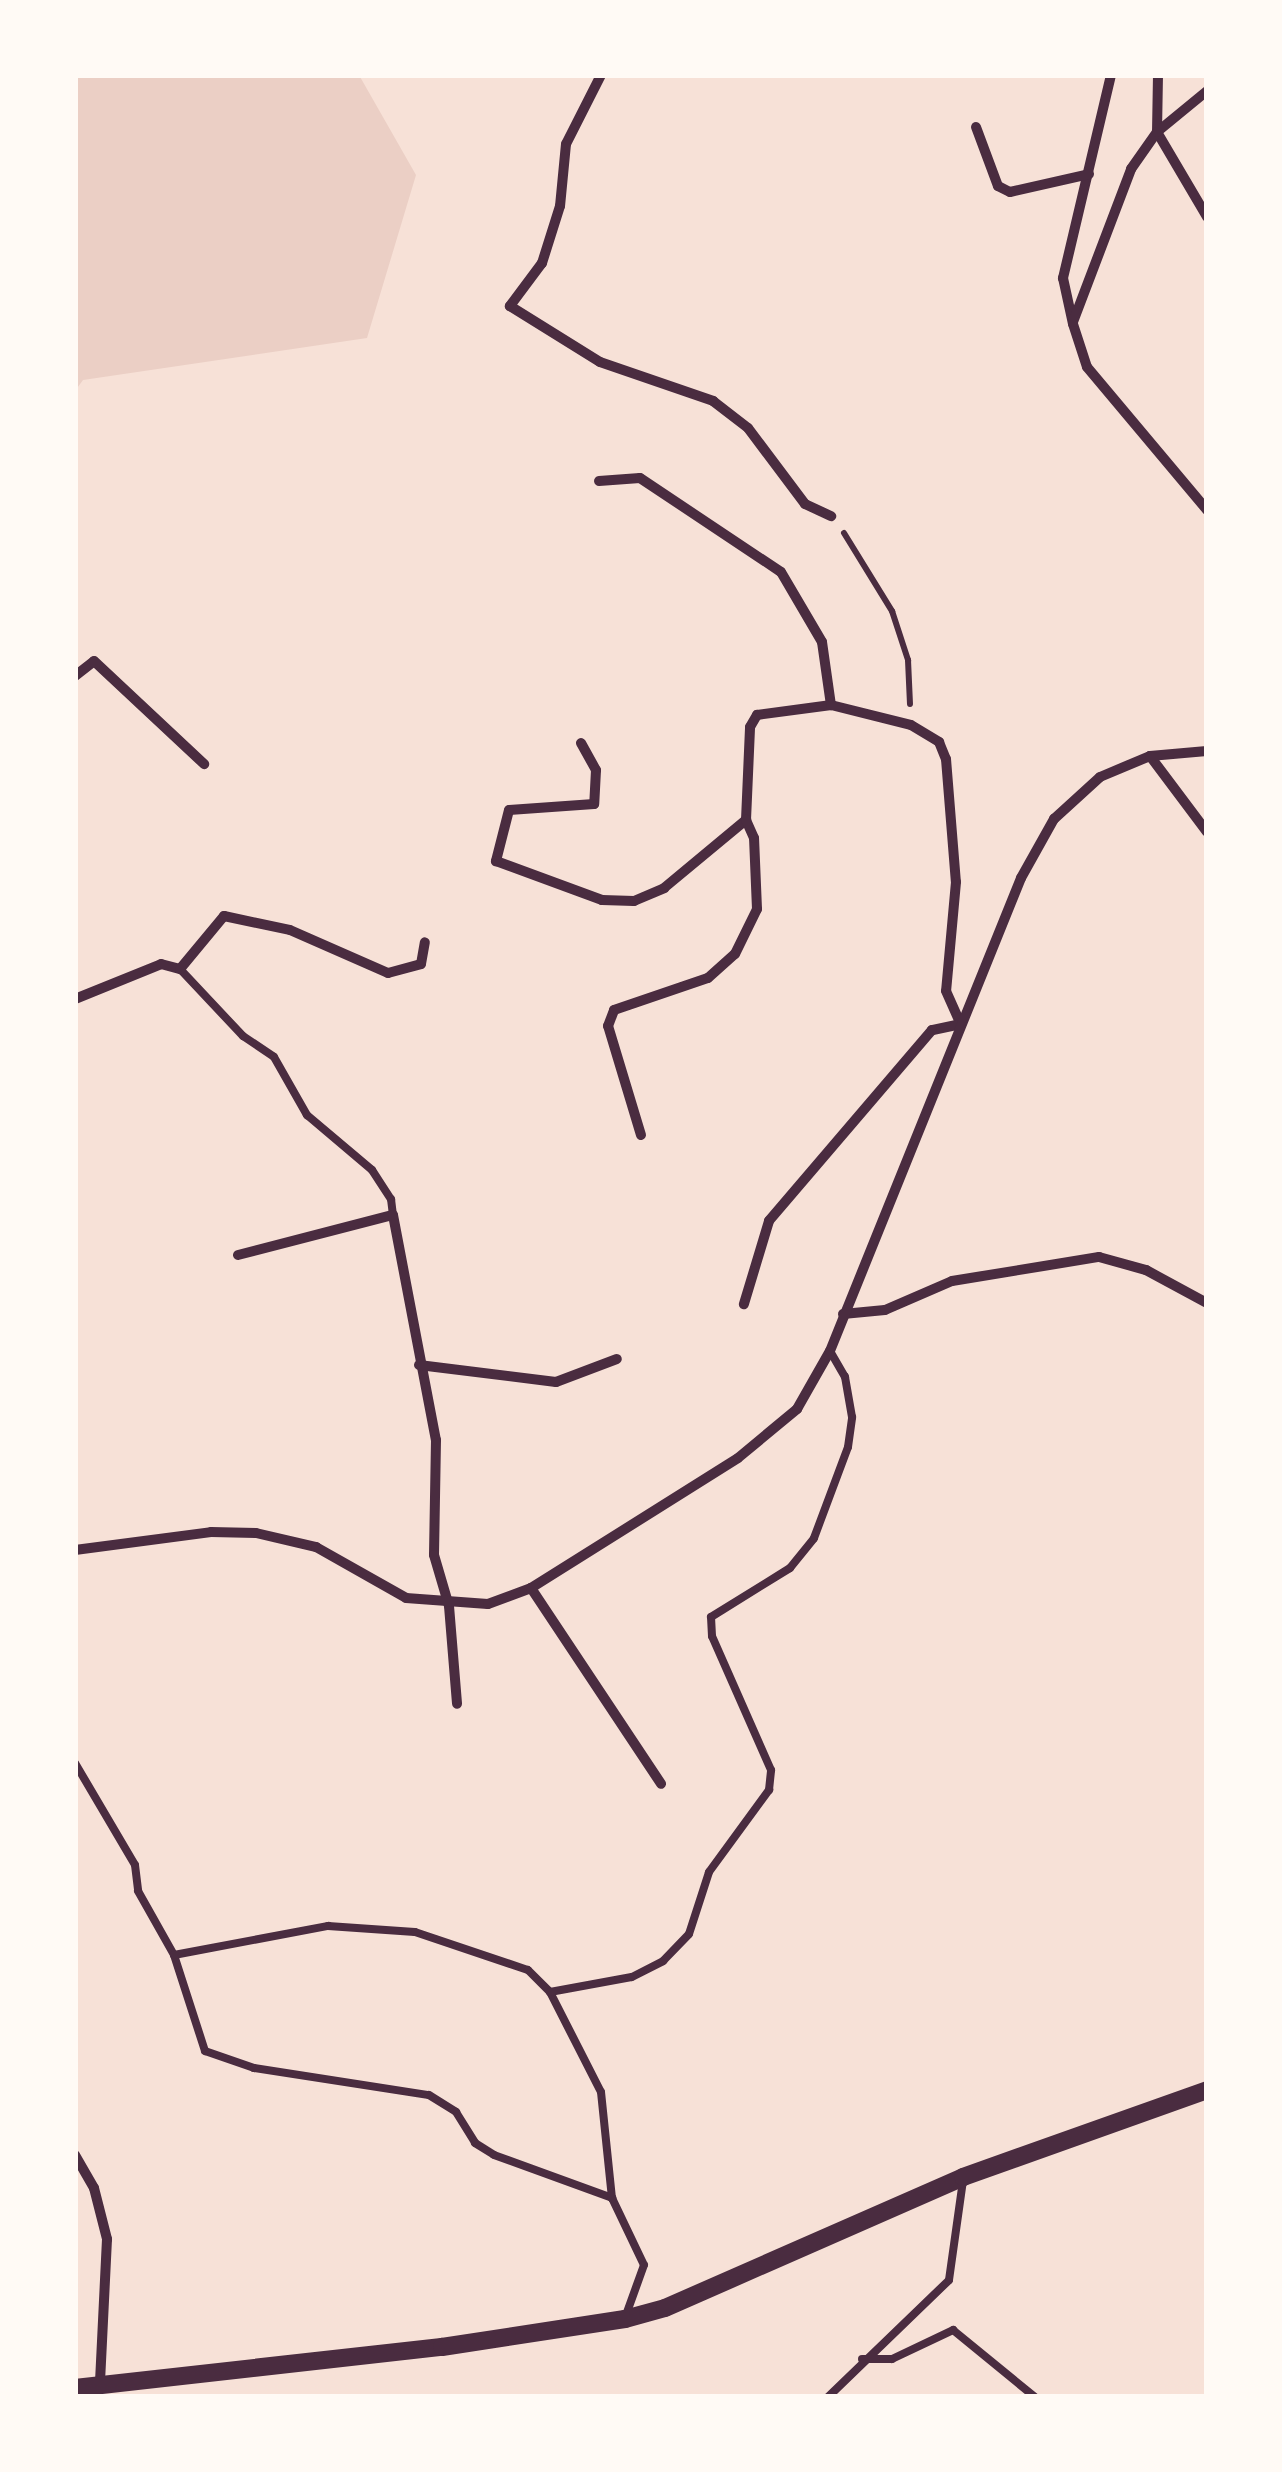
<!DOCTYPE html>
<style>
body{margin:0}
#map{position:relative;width:1282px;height:2472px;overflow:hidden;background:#f7e1d7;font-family:Karla,sans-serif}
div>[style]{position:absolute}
.green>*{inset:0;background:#ebcfc5}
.path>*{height:6px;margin:-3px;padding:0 3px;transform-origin:3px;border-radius:3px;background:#4a2c40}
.service>*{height:8px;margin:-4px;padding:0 4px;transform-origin:4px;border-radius:4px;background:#4a2c40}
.minor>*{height:10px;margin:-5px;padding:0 5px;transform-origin:5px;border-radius:5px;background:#4a2c40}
.tertiary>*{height:18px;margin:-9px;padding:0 9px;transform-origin:9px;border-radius:9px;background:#4a2c40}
span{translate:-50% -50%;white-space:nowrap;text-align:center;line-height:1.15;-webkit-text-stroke:8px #fffaf5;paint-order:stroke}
.frame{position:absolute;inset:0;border:78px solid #fffaf5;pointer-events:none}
</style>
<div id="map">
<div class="green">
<i style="clip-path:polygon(75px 75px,359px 75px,416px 175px,367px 338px,83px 380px,75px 391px)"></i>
</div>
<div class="path">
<i style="left:844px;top:533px;width:92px;rotate:58.4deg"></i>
<i style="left:892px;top:611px;width:52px;rotate:71.9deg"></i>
<i style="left:908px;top:660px;width:44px;rotate:87.4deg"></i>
</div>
<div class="service">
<i style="left:180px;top:969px;width:92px;rotate:46.8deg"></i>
<i style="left:243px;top:1036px;width:37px;rotate:34deg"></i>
<i style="left:274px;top:1057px;width:67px;rotate:60.4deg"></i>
<i style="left:307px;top:1115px;width:85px;rotate:40.2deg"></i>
<i style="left:372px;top:1170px;width:35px;rotate:57deg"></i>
<i style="left:391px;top:1199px;width:16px;rotate:83deg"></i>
<i style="left:75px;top:1763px;width:118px;rotate:59.5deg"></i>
<i style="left:135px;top:1865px;width:26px;rotate:83deg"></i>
<i style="left:138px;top:1891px;width:73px;rotate:60.6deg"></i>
<i style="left:174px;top:1955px;width:101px;rotate:72.1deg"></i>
<i style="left:205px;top:2051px;width:52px;rotate:19.1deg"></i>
<i style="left:254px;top:2068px;width:177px;rotate:8.8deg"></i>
<i style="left:429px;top:2095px;width:32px;rotate:32deg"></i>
<i style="left:456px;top:2112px;width:36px;rotate:58deg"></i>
<i style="left:475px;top:2143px;width:22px;rotate:32deg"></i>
<i style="left:494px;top:2155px;width:126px;rotate:20deg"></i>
<i style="left:612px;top:2198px;width:74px;rotate:64.5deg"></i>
<i style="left:644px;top:2265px;width:53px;rotate:109.8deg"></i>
<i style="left:174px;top:1955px;width:157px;rotate:-10.7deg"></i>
<i style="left:328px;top:1926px;width:87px;rotate:3.9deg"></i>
<i style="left:415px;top:1932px;width:119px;rotate:18.6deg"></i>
<i style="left:528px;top:1970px;width:31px;rotate:45deg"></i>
<i style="left:550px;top:1992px;width:112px;rotate:63deg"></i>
<i style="left:601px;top:2092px;width:107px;rotate:84.1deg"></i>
<i style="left:550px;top:1992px;width:83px;rotate:-10.4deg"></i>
<i style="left:632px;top:1977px;width:35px;rotate:-27deg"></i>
<i style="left:663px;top:1961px;width:37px;rotate:-46deg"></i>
<i style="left:689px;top:1934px;width:65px;rotate:-72.1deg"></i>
<i style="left:709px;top:1872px;width:102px;rotate:-53.8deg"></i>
<i style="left:769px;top:1790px;width:20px;rotate:-84deg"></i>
<i style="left:771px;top:1770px;width:146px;rotate:-113.8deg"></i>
<i style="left:712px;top:1636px;width:19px;rotate:-93deg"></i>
<i style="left:711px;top:1617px;width:93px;rotate:-31.8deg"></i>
<i style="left:790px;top:1568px;width:38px;rotate:-51deg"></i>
<i style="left:814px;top:1538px;width:97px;rotate:-69.5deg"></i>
<i style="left:848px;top:1447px;width:30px;rotate:-82deg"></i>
<i style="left:852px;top:1417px;width:41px;rotate:-99.9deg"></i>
<i style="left:845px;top:1377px;width:30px;rotate:-120deg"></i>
<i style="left:862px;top:2359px;width:30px"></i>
<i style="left:892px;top:2359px;width:68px;rotate:-25.4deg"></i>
<i style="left:953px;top:2330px;width:106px;rotate:39.3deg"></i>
<i style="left:828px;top:2397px;width:168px;rotate:-44deg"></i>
<i style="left:949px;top:2280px;width:100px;rotate:-82deg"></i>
</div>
<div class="minor">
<i style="left:601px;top:75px;width:77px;rotate:116.9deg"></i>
<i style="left:566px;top:144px;width:62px;rotate:95.5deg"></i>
<i style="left:560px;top:206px;width:60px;rotate:107.5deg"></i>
<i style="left:542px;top:263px;width:54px;rotate:126.7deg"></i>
<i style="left:510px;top:306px;width:106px;rotate:31.9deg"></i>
<i style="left:600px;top:362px;width:120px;rotate:19deg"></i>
<i style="left:713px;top:401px;width:44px;rotate:37.6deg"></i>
<i style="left:748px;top:428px;width:95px;rotate:53.1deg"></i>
<i style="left:805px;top:504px;width:29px;rotate:25deg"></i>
<i style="left:1111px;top:75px;width:209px;rotate:103.3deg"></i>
<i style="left:1063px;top:278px;width:47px;rotate:77.7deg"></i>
<i style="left:1073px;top:324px;width:45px;rotate:72deg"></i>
<i style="left:1087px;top:367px;width:187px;rotate:50deg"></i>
<i style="left:1158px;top:75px;width:57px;rotate:91deg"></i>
<i style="left:1157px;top:132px;width:99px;rotate:59.5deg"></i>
<i style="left:976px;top:127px;width:63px;rotate:69.6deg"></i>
<i style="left:998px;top:186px;width:13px;rotate:27deg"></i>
<i style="left:1010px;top:192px;width:81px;rotate:-12.8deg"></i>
<i style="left:1073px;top:322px;width:164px;rotate:-69.2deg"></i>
<i style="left:1131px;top:169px;width:45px;rotate:-54.9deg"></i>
<i style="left:1157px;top:132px;width:65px;rotate:-39.4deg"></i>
<i style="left:599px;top:481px;width:41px;rotate:-4.2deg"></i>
<i style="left:640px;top:478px;width:169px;rotate:33.7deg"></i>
<i style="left:781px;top:572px;width:81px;rotate:59.6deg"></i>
<i style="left:822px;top:642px;width:64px;rotate:81.9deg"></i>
<i style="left:75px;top:676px;width:24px;rotate:-38deg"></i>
<i style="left:94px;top:661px;width:151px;rotate:43.1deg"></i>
<i style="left:581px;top:743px;width:31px;rotate:61deg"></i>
<i style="left:596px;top:770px;width:34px;rotate:93deg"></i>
<i style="left:594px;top:804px;width:85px;rotate:176deg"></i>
<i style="left:509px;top:810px;width:53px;rotate:104.3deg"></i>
<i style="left:496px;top:861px;width:113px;rotate:20.2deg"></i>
<i style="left:602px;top:900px;width:32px;rotate:2deg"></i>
<i style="left:634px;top:901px;width:33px;rotate:-23deg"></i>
<i style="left:664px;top:888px;width:107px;rotate:-39.7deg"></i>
<i style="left:746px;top:820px;width:93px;rotate:-87.5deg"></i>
<i style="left:750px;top:727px;width:14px;rotate:-60deg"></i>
<i style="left:757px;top:715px;width:75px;rotate:-7.7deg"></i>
<i style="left:831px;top:705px;width:82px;rotate:14deg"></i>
<i style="left:911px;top:725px;width:33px;rotate:31deg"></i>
<i style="left:939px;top:742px;width:18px;rotate:68deg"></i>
<i style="left:946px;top:759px;width:123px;rotate:85.4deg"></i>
<i style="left:956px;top:882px;width:109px;rotate:95.2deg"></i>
<i style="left:946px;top:991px;width:36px;rotate:66deg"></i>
<i style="left:961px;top:1024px;width:30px;rotate:168deg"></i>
<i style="left:932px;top:1030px;width:251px;rotate:130.5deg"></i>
<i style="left:769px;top:1221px;width:87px;rotate:106.8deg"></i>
<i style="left:1150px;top:756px;width:95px;rotate:53.1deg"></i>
<i style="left:75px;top:999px;width:93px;rotate:-22.1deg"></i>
<i style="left:161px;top:964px;width:20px;rotate:15deg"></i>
<i style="left:180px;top:969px;width:69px;rotate:-50.3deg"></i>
<i style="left:224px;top:916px;width:67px;rotate:12deg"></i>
<i style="left:290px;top:930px;width:107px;rotate:23.7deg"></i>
<i style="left:388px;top:973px;width:34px;rotate:-15deg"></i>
<i style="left:421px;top:964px;width:22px;rotate:-80deg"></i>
<i style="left:641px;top:1135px;width:114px;rotate:-106.8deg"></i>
<i style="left:608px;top:1026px;width:17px;rotate:-69deg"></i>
<i style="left:614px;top:1010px;width:99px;rotate:-18.8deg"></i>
<i style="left:708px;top:978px;width:36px;rotate:-42deg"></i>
<i style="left:735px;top:954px;width:50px;rotate:-63.9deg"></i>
<i style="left:757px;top:909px;width:71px;rotate:-92.4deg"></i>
<i style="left:754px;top:838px;width:20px;rotate:-114deg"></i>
<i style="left:238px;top:1255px;width:160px;rotate:-14.5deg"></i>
<i style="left:393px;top:1215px;width:229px;rotate:79.2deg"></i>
<i style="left:436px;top:1440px;width:115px;rotate:91deg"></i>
<i style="left:434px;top:1555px;width:53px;rotate:73.6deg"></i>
<i style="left:449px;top:1606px;width:98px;rotate:85.3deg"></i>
<i style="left:843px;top:1314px;width:42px;rotate:-5.4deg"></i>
<i style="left:885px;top:1310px;width:73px;rotate:-23.4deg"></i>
<i style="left:952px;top:1281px;width:149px;rotate:-9.3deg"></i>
<i style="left:1099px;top:1257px;width:49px;rotate:15.5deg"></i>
<i style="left:1146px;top:1270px;width:69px;rotate:28.4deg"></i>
<i style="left:419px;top:1365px;width:138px;rotate:7.1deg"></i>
<i style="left:556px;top:1382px;width:65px;rotate:-20.7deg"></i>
<i style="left:75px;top:1550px;width:137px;rotate:-7.5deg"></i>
<i style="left:211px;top:1532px;width:45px;rotate:1.3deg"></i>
<i style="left:256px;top:1533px;width:62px;rotate:13.1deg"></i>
<i style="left:316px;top:1547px;width:103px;rotate:29.5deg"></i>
<i style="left:406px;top:1598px;width:82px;rotate:4.2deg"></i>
<i style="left:488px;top:1604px;width:46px;rotate:-20.4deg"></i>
<i style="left:531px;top:1588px;width:244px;rotate:-32.1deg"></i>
<i style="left:738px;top:1458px;width:77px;rotate:-39.7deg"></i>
<i style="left:797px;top:1409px;width:67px;rotate:-60.4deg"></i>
<i style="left:830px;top:1351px;width:510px;rotate:-68.01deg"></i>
<i style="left:1021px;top:878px;width:68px;rotate:-60.8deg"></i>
<i style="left:1054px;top:819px;width:62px;rotate:-42.4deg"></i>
<i style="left:1100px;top:777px;width:54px;rotate:-22.8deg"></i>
<i style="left:1150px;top:756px;width:57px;rotate:-5deg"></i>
<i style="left:531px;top:1588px;width:235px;rotate:56.4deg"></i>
<i style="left:75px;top:2155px;width:38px;rotate:60deg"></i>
<i style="left:94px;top:2188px;width:53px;rotate:75.7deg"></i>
<i style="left:107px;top:2239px;width:143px;rotate:92.8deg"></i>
</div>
<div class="tertiary">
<i style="left:75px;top:2388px;width:369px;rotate:-6.4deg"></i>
<i style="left:442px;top:2347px;width:185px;rotate:-8.7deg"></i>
<i style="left:625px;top:2319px;width:41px;rotate:-15.4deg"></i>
<i style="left:665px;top:2308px;width:326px;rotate:-23.7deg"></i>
<i style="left:963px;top:2177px;width:259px;rotate:-19.6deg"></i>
</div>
<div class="frame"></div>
</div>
